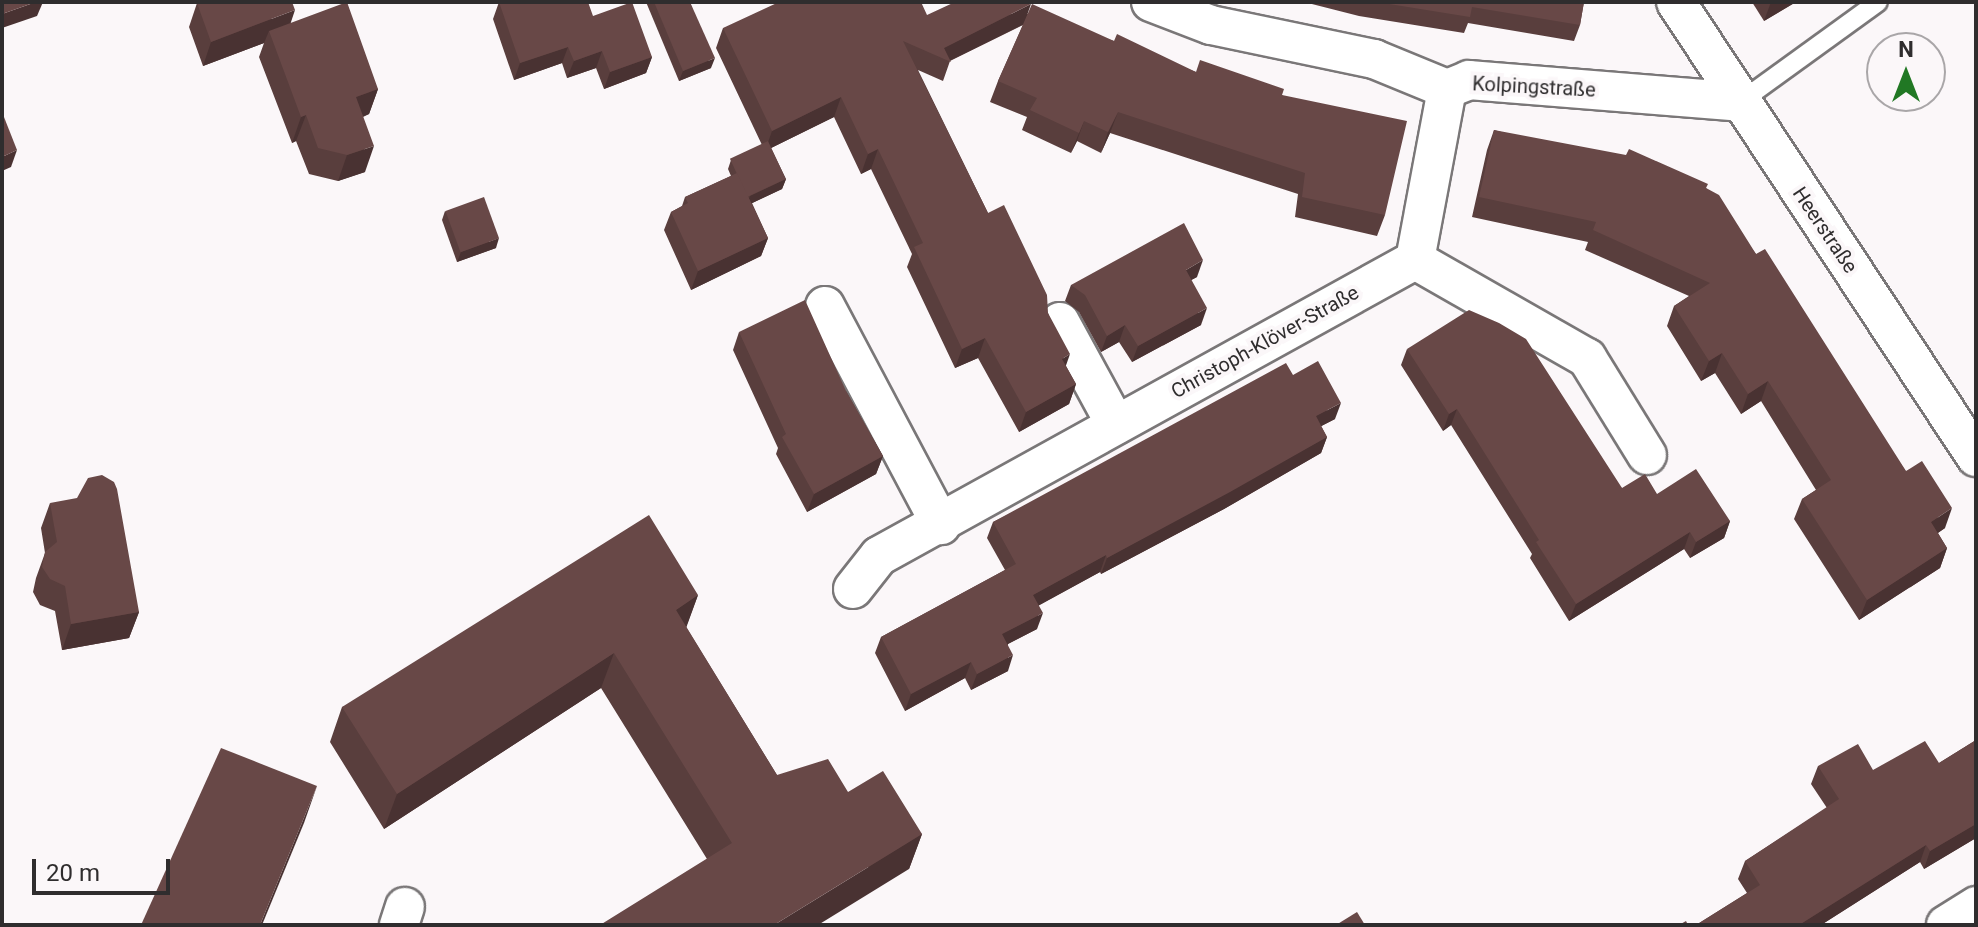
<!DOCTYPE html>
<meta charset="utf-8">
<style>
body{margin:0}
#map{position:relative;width:1978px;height:927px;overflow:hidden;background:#fbf7f9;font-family:Roboto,sans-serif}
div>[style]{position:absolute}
.roads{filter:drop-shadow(2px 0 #7a7778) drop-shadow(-2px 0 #7a7778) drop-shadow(0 2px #7a7778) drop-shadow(0 -2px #7a7778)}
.service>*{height:18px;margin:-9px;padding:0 9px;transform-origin:9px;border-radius:9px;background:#fff}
.minor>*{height:38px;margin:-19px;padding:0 19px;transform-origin:19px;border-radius:19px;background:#fff}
.wall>*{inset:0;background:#593e3d}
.shaded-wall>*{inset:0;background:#493232}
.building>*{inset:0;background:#684847;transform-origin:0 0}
span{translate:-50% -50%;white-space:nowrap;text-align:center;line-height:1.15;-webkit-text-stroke:8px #fbf7f9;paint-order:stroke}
.street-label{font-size:20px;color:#2f2d2e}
.frame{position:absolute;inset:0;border:4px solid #2f2d2e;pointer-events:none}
.north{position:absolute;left:1866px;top:32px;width:80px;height:80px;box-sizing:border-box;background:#fbf7f9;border:2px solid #a9a6a8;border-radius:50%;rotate:0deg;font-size:22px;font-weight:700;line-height:32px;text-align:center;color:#2f2d2e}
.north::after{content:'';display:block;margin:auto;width:28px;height:36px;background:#217824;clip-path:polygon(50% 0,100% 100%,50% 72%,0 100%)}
.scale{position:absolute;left:32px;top:859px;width:138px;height:36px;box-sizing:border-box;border:4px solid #2f2d2e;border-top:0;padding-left:10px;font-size:24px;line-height:28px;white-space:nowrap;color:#2f2d2e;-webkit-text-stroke:6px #fbf7f9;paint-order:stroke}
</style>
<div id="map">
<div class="roads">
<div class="service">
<i style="left:1740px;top:102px;width:170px;rotate:-35.9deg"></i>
</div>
<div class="minor">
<i style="left:1151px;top:2px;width:64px;rotate:21deg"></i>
<i style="left:1211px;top:25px;width:167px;rotate:11.8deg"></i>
<i style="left:1374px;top:59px;width:79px;rotate:22.3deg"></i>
<i style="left:1447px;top:89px;width:24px;rotate:-22deg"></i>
<i style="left:1469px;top:80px;width:272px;rotate:4.6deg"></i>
<i style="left:1676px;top:2px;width:545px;rotate:56.6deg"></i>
<i style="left:1415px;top:260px;width:174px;rotate:-79.4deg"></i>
<i style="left:825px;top:306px;width:248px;rotate:62.1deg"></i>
<i style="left:1060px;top:322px;width:117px;rotate:61.5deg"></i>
<i style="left:853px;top:589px;width:42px;rotate:-51.8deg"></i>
<i style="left:879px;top:556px;width:612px;rotate:-28.91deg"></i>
<i style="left:1415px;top:260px;width:198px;rotate:29.7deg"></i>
<i style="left:1587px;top:358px;width:114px;rotate:58.3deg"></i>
<i style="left:399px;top:925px;width:19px;rotate:-72deg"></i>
<i style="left:1946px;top:925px;width:36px;rotate:-32deg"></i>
</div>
</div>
<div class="wall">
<i style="clip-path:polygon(499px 2px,593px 16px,652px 57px,646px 73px,604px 89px,596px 68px,567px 78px,562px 63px,514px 80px,493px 19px)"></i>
<i style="clip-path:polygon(646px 2px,690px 2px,711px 68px,679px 81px)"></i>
<i style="clip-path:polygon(1304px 2px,1584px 2px,1580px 25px,1574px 41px,1468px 23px,1464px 33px,1359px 16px)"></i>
<i style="clip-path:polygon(1752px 2px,1796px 2px,1764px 21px)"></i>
<i style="clip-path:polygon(197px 3px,291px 23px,378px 89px,369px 114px,363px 117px,365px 172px,338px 181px,309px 174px,296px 141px,292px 143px,259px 57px,264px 43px,203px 66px,189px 27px)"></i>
<i style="clip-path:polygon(1028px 14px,1114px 41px,1196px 72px,1282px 95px,1385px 215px,1377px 236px,1295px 217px,1298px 194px,1110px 133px,1101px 153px,1077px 141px,1071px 153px,1022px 130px,1027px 117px,990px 102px,998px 81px,1023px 25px,950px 61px,943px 81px,918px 70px,988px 213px,1048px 313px,1066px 366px,1076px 384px,1069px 404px,1019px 432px,978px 358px,955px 368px,907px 267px,912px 254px,871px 169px,861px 174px,834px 117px,771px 148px,786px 179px,782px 189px,752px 203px,768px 238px,761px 256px,691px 290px,664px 230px,671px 212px,682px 206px,685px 197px,731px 176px,728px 169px,731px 160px,762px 145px,716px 48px,723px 28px,927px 15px)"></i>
<i style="clip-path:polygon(1494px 130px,1706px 188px,1756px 254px,1945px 528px,1938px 533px,1947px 548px,1940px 568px,1859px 620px,1794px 519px,1802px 499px,1816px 490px,1761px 401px,1741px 414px,1715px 373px,1701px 381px,1667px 326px,1674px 306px,1689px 296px,1585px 250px,1588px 242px,1472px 217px,1487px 150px)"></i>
<i style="clip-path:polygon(445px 211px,496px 248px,457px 262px,442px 220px)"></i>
<i style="clip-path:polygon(1197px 277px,1191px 280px,1201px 325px,1132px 362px,1119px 342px,1101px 352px,1079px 312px,1065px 301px,1071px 285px)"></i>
<i style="clip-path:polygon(739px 332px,846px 391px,883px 456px,876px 474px,807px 512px,776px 454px,778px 448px,733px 350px)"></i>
<i style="clip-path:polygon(1407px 349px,1622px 488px,1657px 494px,1730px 521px,1724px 538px,1690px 558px,1684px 549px,1569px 621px,1530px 558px,1532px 554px,1451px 425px,1443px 431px,1401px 365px)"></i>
<i style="clip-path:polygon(1293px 375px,1335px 419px,1321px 426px,1327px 437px,1321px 453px,1224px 509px,1101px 574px,1100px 572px,1039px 605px,1037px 629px,1008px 644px,1008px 671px,971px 690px,965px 678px,905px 711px,875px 653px,881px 637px,1005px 570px,987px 538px,993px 522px)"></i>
<i style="clip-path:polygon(50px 503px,139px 612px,129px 638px,62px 650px,55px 611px,40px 605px,33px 592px,36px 578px,45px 553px,41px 528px)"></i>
<i style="clip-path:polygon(698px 595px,686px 627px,777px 775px,848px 792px,922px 834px,909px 869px,707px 859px,601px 688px,384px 829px,330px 742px,342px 707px)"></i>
<i style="clip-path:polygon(1976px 740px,1976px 838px,1924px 869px,1920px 862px,1821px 925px,1696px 925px,1747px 893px,1738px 879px,1745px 861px,1827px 808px,1811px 784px,1818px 766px,1873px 770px,1939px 763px)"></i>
</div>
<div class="shaded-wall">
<i style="clip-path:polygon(36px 2px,43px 2px,37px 16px,2px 28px,2px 14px)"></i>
<i style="clip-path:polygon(1771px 2px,1796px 2px,1764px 21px)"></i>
<i style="clip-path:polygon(1031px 4px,1024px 24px,949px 61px,944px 48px)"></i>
<i style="clip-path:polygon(295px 10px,287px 34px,269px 31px,264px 43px,203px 66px,211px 42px)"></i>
<i style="clip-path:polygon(568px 47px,562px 63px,514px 80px,520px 63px)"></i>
<i style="clip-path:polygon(602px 51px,596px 68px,567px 78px,574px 61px)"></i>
<i style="clip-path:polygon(652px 57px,646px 73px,604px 89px,610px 72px)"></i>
<i style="clip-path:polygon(715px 58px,711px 68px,679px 81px,683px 71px)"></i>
<i style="clip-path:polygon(378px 89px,369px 114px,346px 123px,356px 97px)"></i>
<i style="clip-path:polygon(841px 97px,834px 117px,765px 151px,772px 131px)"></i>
<i style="clip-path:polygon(1118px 112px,1110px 133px,1101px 153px,1108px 132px)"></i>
<i style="clip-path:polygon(306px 115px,296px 141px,292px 143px,301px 117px)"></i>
<i style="clip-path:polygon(1084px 121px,1077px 141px,1071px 153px,1079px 133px)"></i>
<i style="clip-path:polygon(374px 146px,365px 172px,338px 181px,347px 155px)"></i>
<i style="clip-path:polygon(878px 149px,871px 169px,861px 174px,868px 154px)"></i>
<i style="clip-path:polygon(17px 150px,11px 167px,2px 171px,2px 157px)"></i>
<i style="clip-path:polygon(786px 179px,782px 189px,746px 206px,750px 196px)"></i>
<i style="clip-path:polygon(499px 238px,496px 248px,457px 262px,461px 252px)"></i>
<i style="clip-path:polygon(768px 238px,761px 256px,691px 290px,698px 271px)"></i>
<i style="clip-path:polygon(1203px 260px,1197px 277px,1180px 286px,1186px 270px)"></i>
<i style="clip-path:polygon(1207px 308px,1201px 325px,1132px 362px,1138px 346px)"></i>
<i style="clip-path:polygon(1125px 325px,1119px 342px,1101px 352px,1107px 336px)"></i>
<i style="clip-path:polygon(985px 338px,978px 358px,955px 368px,962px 349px)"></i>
<i style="clip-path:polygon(1722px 353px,1715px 373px,1701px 381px,1709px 361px)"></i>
<i style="clip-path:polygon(1070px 354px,1063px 374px,1062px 359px)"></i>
<i style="clip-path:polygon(1768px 381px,1761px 401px,1741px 414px,1748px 394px)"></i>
<i style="clip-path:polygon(1076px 384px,1069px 404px,1019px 432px,1026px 412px)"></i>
<i style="clip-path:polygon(1341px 403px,1335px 419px,1310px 432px,1316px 416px)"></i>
<i style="clip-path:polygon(1457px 409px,1451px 425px,1443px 431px,1449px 414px)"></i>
<i style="clip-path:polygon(1327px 437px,1321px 453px,1224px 509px,1101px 574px,1107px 558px)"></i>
<i style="clip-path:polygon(883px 456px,876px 474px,807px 512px,814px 494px)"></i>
<i style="clip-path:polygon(1952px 508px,1945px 528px,1924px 542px,1931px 522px)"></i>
<i style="clip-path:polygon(1730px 521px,1724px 538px,1690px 558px,1696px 542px)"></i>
<i style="clip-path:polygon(1690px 532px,1684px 549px,1569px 621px,1576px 604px)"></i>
<i style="clip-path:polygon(1947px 548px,1940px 568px,1859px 620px,1867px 600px)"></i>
<i style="clip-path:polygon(1106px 555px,1100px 572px,1027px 612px,1033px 595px)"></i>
<i style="clip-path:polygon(698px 595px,685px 631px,676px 610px)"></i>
<i style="clip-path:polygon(139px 612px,129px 638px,62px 650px,71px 624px)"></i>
<i style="clip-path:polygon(1043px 613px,1037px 629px,996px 650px,1002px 634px)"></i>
<i style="clip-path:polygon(614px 653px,601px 688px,384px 829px,397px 794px)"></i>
<i style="clip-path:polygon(1013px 655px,1008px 671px,971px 690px,977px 674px)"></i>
<i style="clip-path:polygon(971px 662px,965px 678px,905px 711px,911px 694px)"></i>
<i style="clip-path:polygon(317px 786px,304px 823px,262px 925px,260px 925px)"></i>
<i style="clip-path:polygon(1976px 824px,1976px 838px,1924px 869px,1930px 851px)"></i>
<i style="clip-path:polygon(922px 834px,909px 869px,818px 925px,774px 925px)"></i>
<i style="clip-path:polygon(1926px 845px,1920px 862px,1821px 925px,1799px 925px)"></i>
</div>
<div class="building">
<i style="clip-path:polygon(2px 2px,36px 2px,2px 14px)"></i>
<i style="clip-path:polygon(199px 2px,292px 2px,295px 10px,211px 42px,197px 3px)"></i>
<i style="clip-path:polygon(347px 2px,378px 89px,356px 97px,374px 146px,347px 155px,318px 148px,306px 115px,301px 117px,269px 31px)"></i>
<i style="clip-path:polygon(499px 2px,588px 2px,593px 16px,632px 2px,652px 57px,610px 72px,602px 51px,574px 61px,568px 47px,520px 63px)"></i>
<i style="clip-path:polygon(654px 2px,690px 2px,715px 58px,683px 71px)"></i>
<i style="clip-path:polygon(779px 2px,921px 2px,927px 15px,955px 2px,1026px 2px,1031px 4px,944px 48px,951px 62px,903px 41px,988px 213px,1004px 205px,1047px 295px,1048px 313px,1070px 354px,1062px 359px,1076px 384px,1026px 412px,985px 338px,962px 349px,914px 247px,923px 243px,878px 149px,868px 154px,841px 97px,772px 131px,723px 28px)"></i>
<i style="clip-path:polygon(1377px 2px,1584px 2px,1580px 25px,1472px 7px,1470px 17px)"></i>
<i style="clip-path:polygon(1032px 4px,1114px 41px,1117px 34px,1196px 72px,1200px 60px,1284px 89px,1282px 95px,1407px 121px,1385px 215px,1302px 197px,1305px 173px,1118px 112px,1108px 132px,1084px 121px,1079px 133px,1030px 110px,1037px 98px,998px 81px)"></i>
<i style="clip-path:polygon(2px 112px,17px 150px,2px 157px)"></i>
<i style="clip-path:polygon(1494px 130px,1626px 155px,1629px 149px,1708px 184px,1706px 188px,1719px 195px,1756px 254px,1765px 249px,1906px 471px,1922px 461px,1952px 508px,1931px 522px,1947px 548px,1867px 600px,1802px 499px,1831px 480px,1768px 381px,1748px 394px,1722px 353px,1709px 361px,1674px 306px,1710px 283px,1593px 230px,1596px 222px,1479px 197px)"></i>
<i style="left:768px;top:141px;width:42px;height:42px;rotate:65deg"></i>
<i style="clip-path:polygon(737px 173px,768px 238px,698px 271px,671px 212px,688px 203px,685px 197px)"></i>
<i style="left:484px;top:197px;width:44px;height:41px;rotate:70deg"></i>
<i style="clip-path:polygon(1184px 223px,1203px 260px,1186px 270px,1207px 308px,1138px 346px,1125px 325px,1107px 336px,1085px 295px,1071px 285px)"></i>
<i style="clip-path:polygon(805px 300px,846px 391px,883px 456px,814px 494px,782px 437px,786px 434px,739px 332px)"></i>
<i style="clip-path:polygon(1469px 310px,1499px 323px,1526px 339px,1622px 488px,1645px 474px,1657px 494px,1696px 469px,1730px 521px,1696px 542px,1690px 532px,1576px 604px,1536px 542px,1539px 540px,1457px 409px,1449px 414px,1407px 349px)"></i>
<i style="clip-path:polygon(1318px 361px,1341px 403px,1316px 416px,1327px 437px,1230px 492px,1107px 558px,1106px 555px,1033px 595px,1043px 613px,1002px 634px,1013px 655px,977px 674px,971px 662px,911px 694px,881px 637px,1016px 564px,993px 522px,1286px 363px,1293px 375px)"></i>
<i style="clip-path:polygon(102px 475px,114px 482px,117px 489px,139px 612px,71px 624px,65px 586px,50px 579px,42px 567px,45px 552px,57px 542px,50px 503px,77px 498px,88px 478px)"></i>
<i style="clip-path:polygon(649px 515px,698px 595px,676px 610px,777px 775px,828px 759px,848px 792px,883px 771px,922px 834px,774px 925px,600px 925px,732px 843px,614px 653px,397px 794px,342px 707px)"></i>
<i style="clip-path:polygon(1976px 740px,1976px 824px,1930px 851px,1926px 845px,1799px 925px,1696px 925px,1760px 885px,1745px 861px,1839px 799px,1818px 766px,1858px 744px,1873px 770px,1925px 741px,1939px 763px)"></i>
<i style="clip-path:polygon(221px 748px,317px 786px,260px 925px,141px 925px)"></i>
<i style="clip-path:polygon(1357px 912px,1365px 925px,1336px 925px)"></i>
<i style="clip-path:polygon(1686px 921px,1688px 925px,1679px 925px)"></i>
</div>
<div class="street-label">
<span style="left:1534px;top:87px;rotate:3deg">Kolpingstraße</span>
<span style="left:1825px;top:230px;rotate:56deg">Heerstraße</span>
<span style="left:1265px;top:342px;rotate:-29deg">Christoph-Klöver-Straße</span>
</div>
<div class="frame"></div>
<div class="north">N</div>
<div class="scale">20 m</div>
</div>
